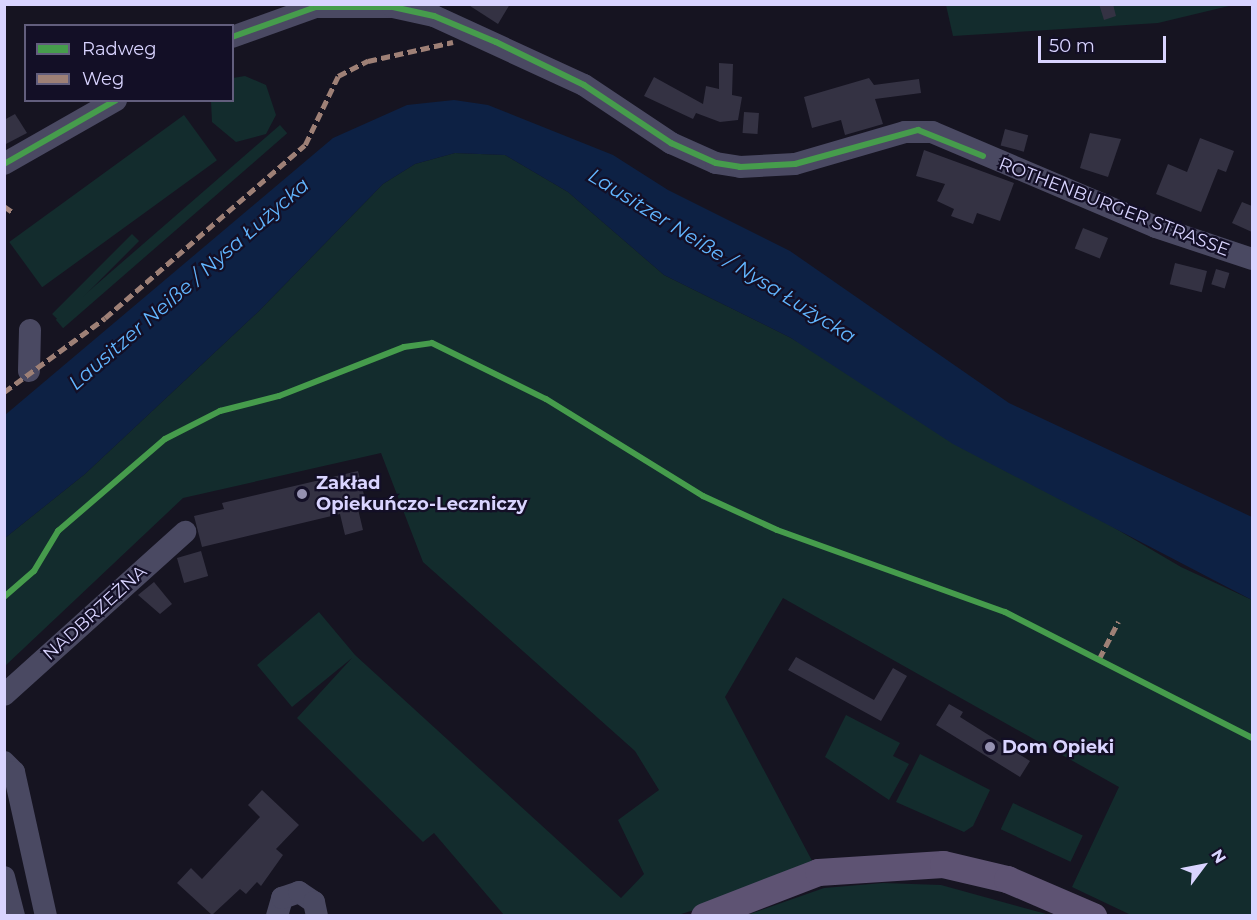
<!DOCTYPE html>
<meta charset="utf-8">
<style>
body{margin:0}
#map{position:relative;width:1257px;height:920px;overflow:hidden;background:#161421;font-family:Montserrat,sans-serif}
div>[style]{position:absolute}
.green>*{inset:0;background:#132c2d;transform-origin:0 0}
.water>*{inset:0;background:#0d2144}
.building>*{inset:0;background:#343243;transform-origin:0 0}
.minor>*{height:22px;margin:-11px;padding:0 11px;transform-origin:11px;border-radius:11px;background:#4a4962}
.major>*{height:27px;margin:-13.5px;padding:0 13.5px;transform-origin:13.5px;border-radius:13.5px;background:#5e5373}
.quiet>*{height:4.5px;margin-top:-2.25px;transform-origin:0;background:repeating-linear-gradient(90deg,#9e8076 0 9px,transparent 0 13.5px)}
.cycleway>*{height:6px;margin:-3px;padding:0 3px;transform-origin:3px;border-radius:3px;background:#469c4c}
.dots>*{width:16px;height:16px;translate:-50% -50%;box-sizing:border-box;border:3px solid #130f26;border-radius:50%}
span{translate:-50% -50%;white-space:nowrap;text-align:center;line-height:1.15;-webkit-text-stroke:4.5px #130f26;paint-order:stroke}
.street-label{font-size:18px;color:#d9d4ff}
.poi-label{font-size:18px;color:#d9d4ff;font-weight:700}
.left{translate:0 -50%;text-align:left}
.water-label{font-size:20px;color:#62b6ff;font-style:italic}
.frame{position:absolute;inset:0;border:6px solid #d9d4ff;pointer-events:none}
.legend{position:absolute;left:24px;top:24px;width:210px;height:78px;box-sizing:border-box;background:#130f26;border:2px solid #625e7d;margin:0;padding:8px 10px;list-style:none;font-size:18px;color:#d9d4ff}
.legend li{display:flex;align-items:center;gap:12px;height:30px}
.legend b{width:30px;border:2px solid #625e7d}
.north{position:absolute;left:1173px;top:836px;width:60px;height:60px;-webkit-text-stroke:4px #130f26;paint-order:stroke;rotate:58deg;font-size:16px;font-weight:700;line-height:24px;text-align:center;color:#d9d4ff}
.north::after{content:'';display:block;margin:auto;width:21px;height:27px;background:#d9d4ff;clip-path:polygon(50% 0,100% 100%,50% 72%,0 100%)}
.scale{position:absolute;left:1038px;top:36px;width:128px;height:27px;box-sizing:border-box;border:3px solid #d9d4ff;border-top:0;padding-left:8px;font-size:18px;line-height:21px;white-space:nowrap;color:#d9d4ff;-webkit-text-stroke:4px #130f26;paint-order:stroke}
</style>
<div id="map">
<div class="green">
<i style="clip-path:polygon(946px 5px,1233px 5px,1158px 23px,953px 36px)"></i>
<i style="clip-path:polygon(245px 76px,266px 85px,276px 115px,266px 134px,236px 142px,212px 122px,211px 101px,232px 100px,233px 78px)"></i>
<i style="left:184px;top:115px;width:56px;height:216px;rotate:54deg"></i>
<i style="left:280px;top:125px;width:11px;height:297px;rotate:49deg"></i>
<i style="clip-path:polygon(455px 153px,505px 155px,568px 192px,664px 275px,791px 338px,1181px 567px,1252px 600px,1252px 915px,1131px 915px,1072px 887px,1119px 787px,783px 598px,725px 697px,818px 872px,678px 915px,504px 915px,434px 833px,423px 842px,297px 718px,352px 658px,292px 707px,257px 665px,319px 612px,355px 655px,621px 898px,644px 874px,618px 820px,659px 790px,635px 751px,423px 562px,381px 453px,183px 498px,5px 666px,5px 538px,85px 474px,258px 312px,383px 184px,415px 164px)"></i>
<i style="left:132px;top:234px;width:10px;height:113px;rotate:45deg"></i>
<i style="clip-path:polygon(846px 715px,900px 743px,893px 756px,909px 764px,889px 800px,825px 757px)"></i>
<i style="clip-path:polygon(920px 754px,990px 790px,973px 826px,964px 832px,896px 802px)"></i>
<i style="left:1013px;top:803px;width:77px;height:29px;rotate:25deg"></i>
<i style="clip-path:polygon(883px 883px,941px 885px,1050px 915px,747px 915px,824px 888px)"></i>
</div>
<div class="water">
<i style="clip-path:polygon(454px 100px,488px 105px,613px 155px,668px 190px,790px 251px,1009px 403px,1252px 517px,1252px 600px,953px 444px,791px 338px,664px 275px,568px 192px,505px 155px,455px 153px,415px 164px,383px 184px,258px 312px,85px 474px,5px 538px,5px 415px,333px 138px,407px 105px)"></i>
</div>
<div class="building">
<i style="clip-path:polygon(467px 4px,510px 4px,498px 24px)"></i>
<i style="clip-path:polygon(1099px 4px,1113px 4px,1116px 16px,1104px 20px)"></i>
<i style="clip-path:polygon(719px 63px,733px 64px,732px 95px,742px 97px,738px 120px,720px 122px,696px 113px,693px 119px,644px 96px,654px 77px,703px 104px,706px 86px,719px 89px)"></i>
<i style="clip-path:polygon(869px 78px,874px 85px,919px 79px,921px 93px,875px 99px,883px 124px,845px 135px,841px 120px,812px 128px,804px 97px)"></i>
<i style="left:744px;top:112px;width:15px;height:21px;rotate:4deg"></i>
<i style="clip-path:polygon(15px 114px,27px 133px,4px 145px,4px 120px)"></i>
<i style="left:1005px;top:129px;width:24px;height:17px;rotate:15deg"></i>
<i style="clip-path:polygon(1090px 133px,1121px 139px,1108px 177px,1080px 168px)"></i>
<i style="clip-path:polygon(1200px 138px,1234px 151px,1226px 172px,1218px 169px,1201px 212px,1156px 194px,1168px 164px,1187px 172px)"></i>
<i style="clip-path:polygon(924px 150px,1014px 183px,1000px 221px,977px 213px,973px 224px,951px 216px,954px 209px,937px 201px,945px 184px,916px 176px)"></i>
<i style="clip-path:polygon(1242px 202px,1252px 206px,1252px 232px,1232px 223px)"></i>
<i style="left:1083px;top:228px;width:27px;height:22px;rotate:22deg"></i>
<i style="left:1175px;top:263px;width:33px;height:22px;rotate:14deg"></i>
<i style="left:1216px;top:269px;width:14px;height:16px;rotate:17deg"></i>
<i style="clip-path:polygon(358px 471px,367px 507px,358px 509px,363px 530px,345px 535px,340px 514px,202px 547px,194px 516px,224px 509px,222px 503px)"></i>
<i style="left:201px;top:551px;width:26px;height:25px;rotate:74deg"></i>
<i style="clip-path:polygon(154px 582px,172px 604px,160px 614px,138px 595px)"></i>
<i style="clip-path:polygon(796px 657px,874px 700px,893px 668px,907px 676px,881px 721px,788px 670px)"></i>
<i style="clip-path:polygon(949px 704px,963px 712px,960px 717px,1030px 761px,1020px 777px,936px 725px)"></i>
<i style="clip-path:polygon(262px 790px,299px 825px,276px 849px,283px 855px,261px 886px,257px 882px,246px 894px,240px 889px,212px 915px,177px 883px,191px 868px,202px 879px,260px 817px,248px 805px)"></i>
</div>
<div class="minor">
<i style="left:232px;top:37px;width:89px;rotate:-19.7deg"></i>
<i style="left:316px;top:7px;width:77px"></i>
<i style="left:393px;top:7px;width:42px;rotate:12.4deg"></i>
<i style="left:434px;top:16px;width:165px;rotate:24.7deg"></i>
<i style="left:584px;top:85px;width:105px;rotate:33.7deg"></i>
<i style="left:671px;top:143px;width:49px;rotate:24deg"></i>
<i style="left:716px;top:163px;width:24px;rotate:9deg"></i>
<i style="left:740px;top:167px;width:55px;rotate:-3.1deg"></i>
<i style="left:795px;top:164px;width:115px;rotate:-16.2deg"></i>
<i style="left:905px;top:132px;width:27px"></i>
<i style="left:932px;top:132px;width:243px;rotate:23deg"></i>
<i style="left:1156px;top:227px;width:101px;rotate:18.4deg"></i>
<i style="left:4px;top:164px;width:129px;rotate:-29.7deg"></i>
<i style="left:29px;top:371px;width:41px;rotate:-88.6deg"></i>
<i style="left:4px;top:695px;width:244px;rotate:-42deg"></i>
<i style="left:4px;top:762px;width:14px;rotate:45deg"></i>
<i style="left:14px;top:772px;width:148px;rotate:77.5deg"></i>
<i style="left:4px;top:877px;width:40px;rotate:75.6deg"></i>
<i style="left:277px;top:916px;width:19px;rotate:-74deg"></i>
<i style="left:282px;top:898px;width:18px;rotate:-19deg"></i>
<i style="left:299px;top:892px;width:18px;rotate:34deg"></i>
<i style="left:314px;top:902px;width:14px;rotate:78deg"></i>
</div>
<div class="major">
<i style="left:704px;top:916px;width:122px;rotate:-21.1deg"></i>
<i style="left:818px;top:872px;width:125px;rotate:-3.7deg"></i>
<i style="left:943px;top:864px;width:66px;rotate:13.2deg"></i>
<i style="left:1007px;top:879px;width:94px;rotate:23.3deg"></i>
</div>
<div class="quiet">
<i style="left:4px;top:206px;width:12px;rotate:35deg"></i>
<i style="left:4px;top:392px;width:125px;rotate:-36.2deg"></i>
<i style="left:105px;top:318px;width:264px;rotate:-40.9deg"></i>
<i style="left:305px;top:145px;width:76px;rotate:-64.4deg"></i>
<i style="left:338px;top:76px;width:34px;rotate:-27deg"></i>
<i style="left:368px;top:61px;width:87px;rotate:-12.6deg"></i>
<i style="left:1099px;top:659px;width:42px;rotate:-62.8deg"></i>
</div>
<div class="cycleway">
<i style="left:232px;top:37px;width:89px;rotate:-19.7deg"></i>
<i style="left:316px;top:7px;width:77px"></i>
<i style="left:393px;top:7px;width:42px;rotate:12.4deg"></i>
<i style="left:434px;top:16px;width:67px;rotate:22.8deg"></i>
<i style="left:496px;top:42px;width:98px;rotate:26deg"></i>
<i style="left:584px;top:85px;width:105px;rotate:33.7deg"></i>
<i style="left:671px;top:143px;width:49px;rotate:24deg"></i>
<i style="left:716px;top:163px;width:24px;rotate:9deg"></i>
<i style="left:740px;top:167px;width:55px;rotate:-3.1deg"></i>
<i style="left:795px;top:164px;width:128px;rotate:-15.5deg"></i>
<i style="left:918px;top:130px;width:70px;rotate:21.8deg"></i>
<i style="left:4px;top:164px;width:129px;rotate:-29.7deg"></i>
<i style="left:4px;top:597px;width:40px;rotate:-41deg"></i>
<i style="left:34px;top:571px;width:47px;rotate:-59deg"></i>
<i style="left:58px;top:531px;width:141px;rotate:-40.7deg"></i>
<i style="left:165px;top:439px;width:62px;rotate:-27deg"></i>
<i style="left:220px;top:411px;width:61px;rotate:-14.3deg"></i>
<i style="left:279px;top:396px;width:134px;rotate:-21.4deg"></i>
<i style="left:404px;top:347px;width:28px;rotate:-8deg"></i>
<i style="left:432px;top:343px;width:127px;rotate:26.2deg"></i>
<i style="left:546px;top:399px;width:185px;rotate:31.7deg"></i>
<i style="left:703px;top:496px;width:81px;rotate:24.7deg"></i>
<i style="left:777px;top:530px;width:242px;rotate:19.8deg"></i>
<i style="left:1005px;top:612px;width:277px;rotate:27deg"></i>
</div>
<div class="dots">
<i style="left:302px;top:494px;background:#9591b1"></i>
<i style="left:990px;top:747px;background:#9591b1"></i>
</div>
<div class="street-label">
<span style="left:1114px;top:207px;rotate:21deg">ROTHENBURGER STRASSE</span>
<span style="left:95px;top:613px;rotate:-42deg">NADBRZEŻNA</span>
</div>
<div class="poi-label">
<span class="left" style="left:316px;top:494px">Zakład<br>Opiekuńczo-Leczniczy</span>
<span class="left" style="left:1002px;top:747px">Dom Opieki</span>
</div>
<div class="water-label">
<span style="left:722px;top:256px;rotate:32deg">Lausitzer Neiße / Nysa Łużycka</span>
<span style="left:189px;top:284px;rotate:-41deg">Lausitzer Neiße / Nysa Łużycka</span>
</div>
<div class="frame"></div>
<ul class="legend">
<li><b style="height:8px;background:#469c4c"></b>Radweg</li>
<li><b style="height:8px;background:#9e8076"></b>Weg</li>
</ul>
<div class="north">N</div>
<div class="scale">50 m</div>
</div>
